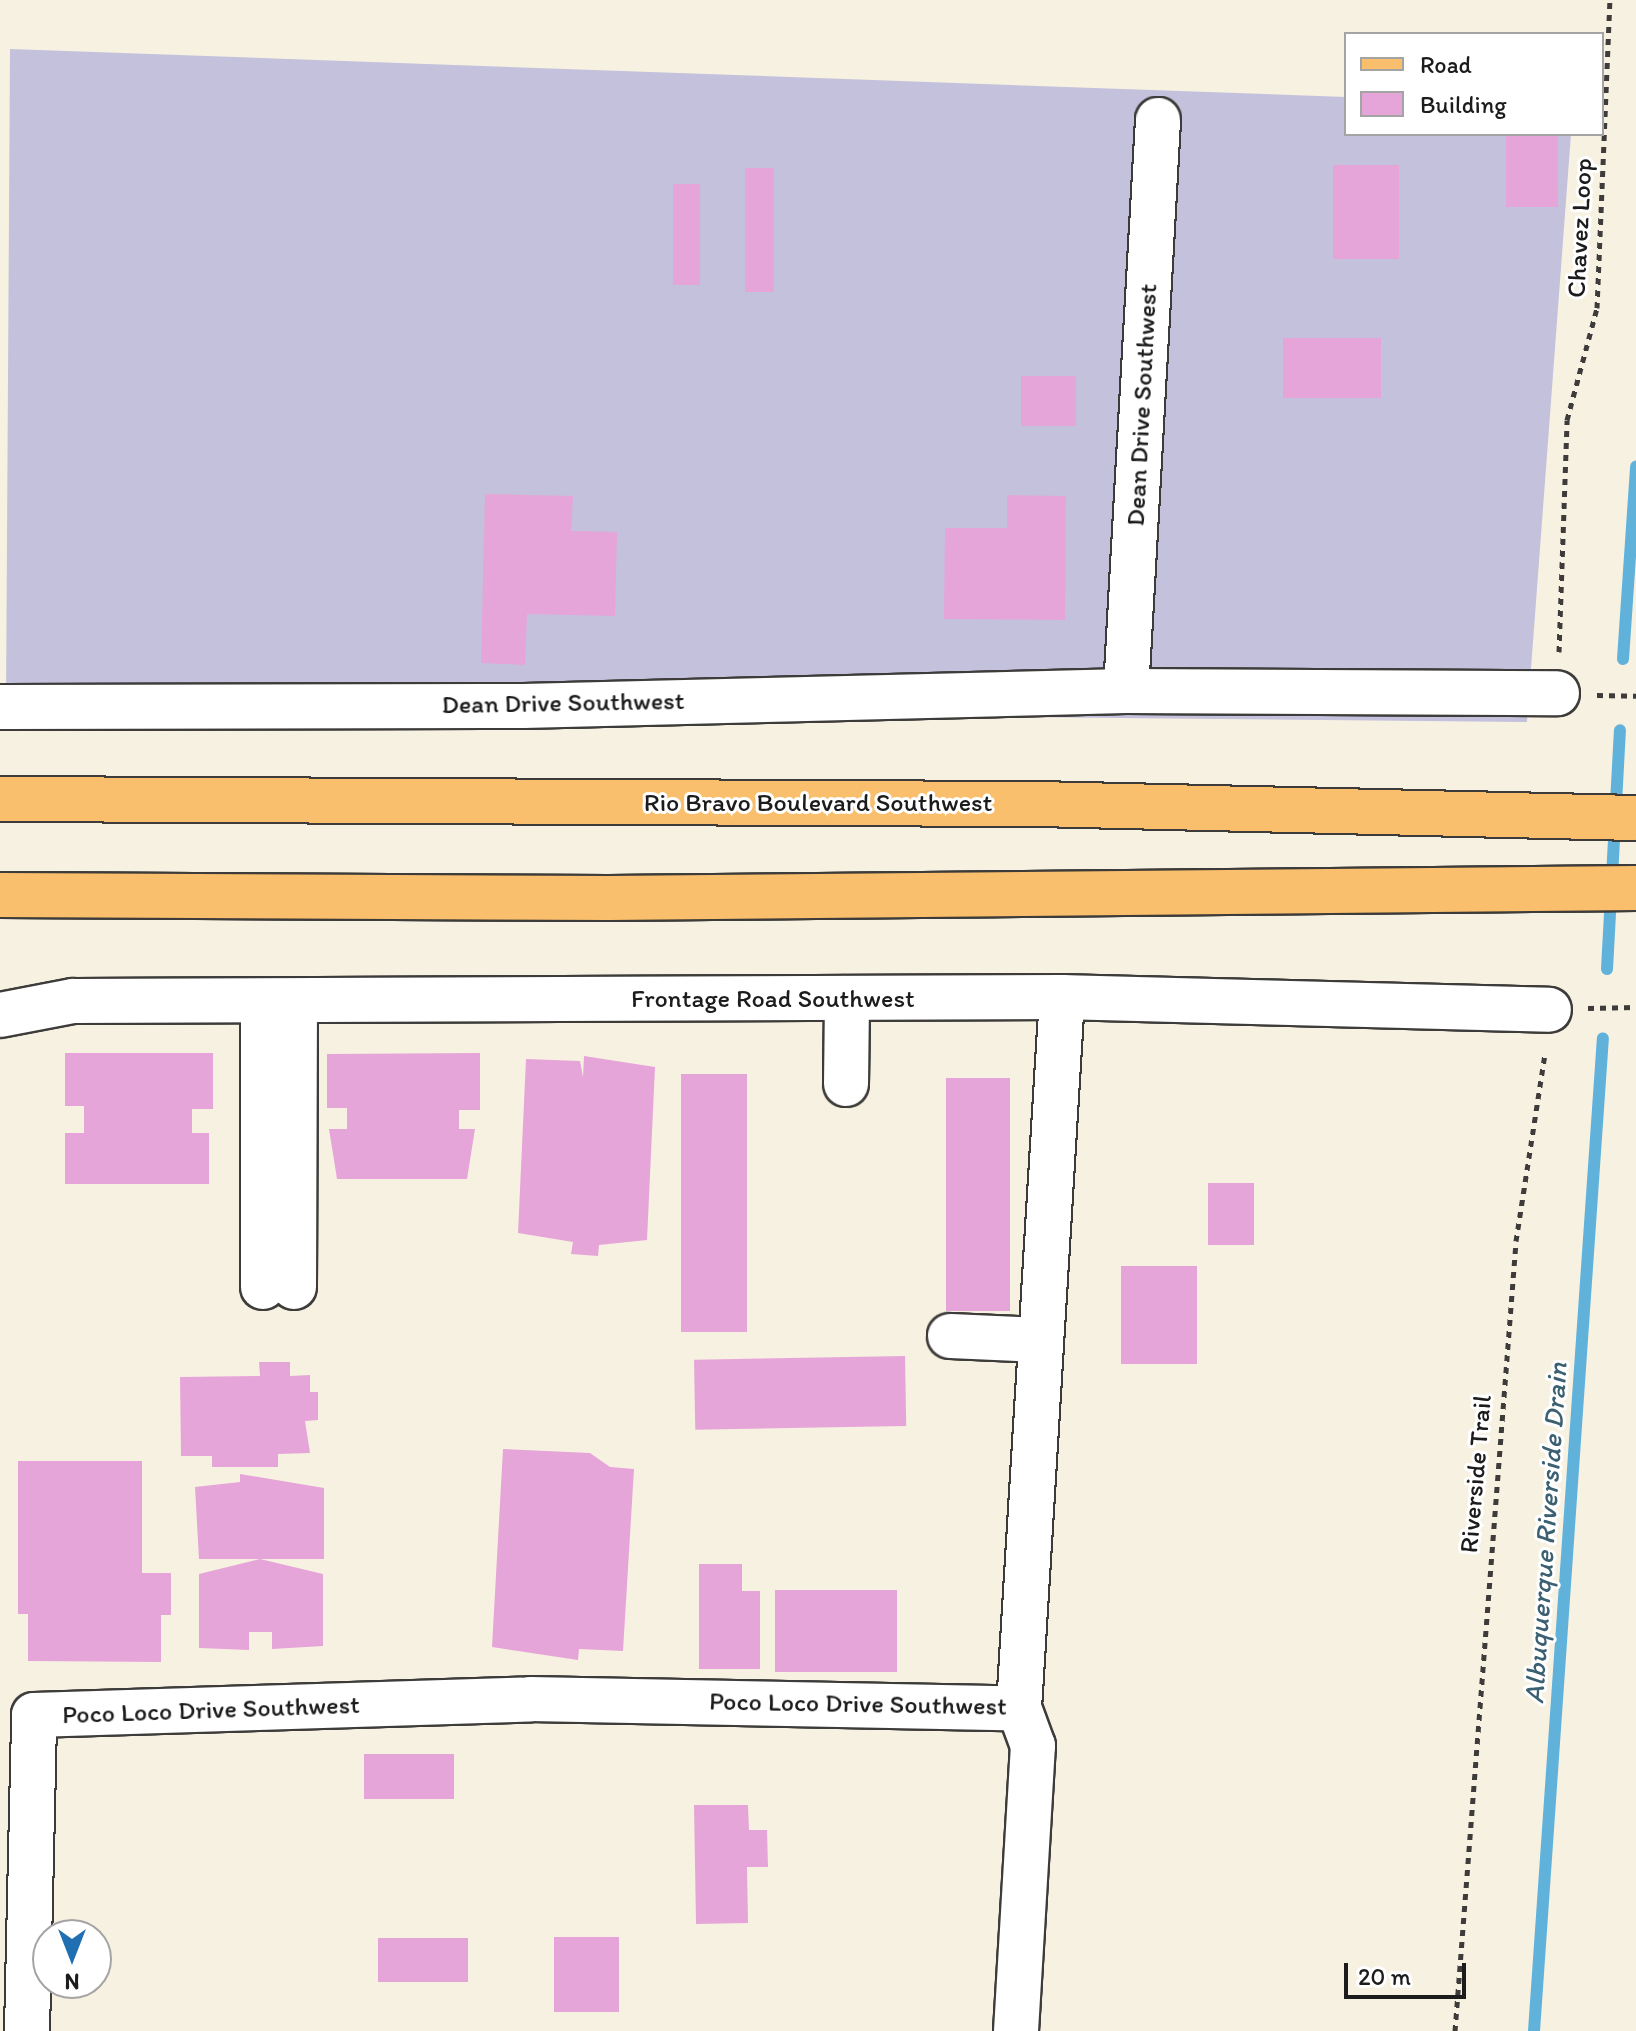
<!DOCTYPE html>
<style>
body{margin:0}
#map{position:relative;width:1636px;height:2031px;overflow:hidden;background:#f7f1e1;font-family:Itim,sans-serif}
div>[style]{position:absolute}
.industrial>*{inset:0;background:#c3c1db}
.stream>*{height:12px;margin:-6px;padding:0 6px;transform-origin:6px;border-radius:6px;background:#60b2db}
.building>*{inset:0;background:#e6a5d8;transform-origin:0 0}
.path>*{height:5px;margin-top:-2.5px;transform-origin:0;background:repeating-linear-gradient(90deg,#3d3c3a 0 6px,transparent 0 12px)}
.roads{filter:drop-shadow(2px 0 #3d3c3a) drop-shadow(-2px 0 #3d3c3a) drop-shadow(0 2px #3d3c3a) drop-shadow(0 -2px #3d3c3a)}
.minor>*{height:44px;margin:-22px;padding:0 22px;transform-origin:22px;border-radius:22px;background:#fff}
.major>*{height:44px;margin:-22px;padding:0 22px;transform-origin:22px;border-radius:22px;background:#f9bf6d}
span{translate:-50% -50%;white-space:nowrap;text-align:center;line-height:1.15;-webkit-text-stroke:6px #fff;paint-order:stroke}
.street-label{font-size:26px;color:#1c1c1c}
.water-label{font-size:28px;color:#3b6072;font-style:italic}
.legend{position:absolute;left:1344px;top:32px;width:260px;height:104px;box-sizing:border-box;background:#fff;border:2px solid #a4a4a4;margin:0;padding:10px 14px;list-style:none;font-size:24px;color:#1c1c1c}
.legend li{display:flex;align-items:center;gap:16px;height:40px}
.legend b{width:40px;border:2px solid #a4a4a4}
.north{position:absolute;left:32px;top:1919px;width:80px;height:80px;box-sizing:border-box;background:#fff;border:2px solid #a4a4a4;border-radius:50%;rotate:180deg;font-size:22px;font-weight:700;line-height:32px;text-align:center;color:#1c1c1c}
.north::after{content:'';display:block;margin:auto;width:28px;height:36px;background:#1f6fb2;clip-path:polygon(50% 0,100% 100%,50% 72%,0 100%)}
.scale{position:absolute;left:1344px;top:1963px;width:122px;height:36px;box-sizing:border-box;border:4px solid #1c1c1c;border-top:0;padding-left:10px;font-size:24px;line-height:28px;white-space:nowrap;color:#1c1c1c;-webkit-text-stroke:6px #fff;paint-order:stroke}
</style>
<div id="map">
<div class="industrial">
<i style="clip-path:polygon(10px 49px,1346px 97px,1346px 134px,1571px 134px,1527px 722px,6px 707px)"></i>
</div>
<div class="stream">
<i style="left:1623px;top:659px;width:193px;rotate:-86.1deg"></i>
<i style="left:1607px;top:969px;width:239px;rotate:-86.9deg"></i>
<i style="left:1534px;top:2031px;width:995px;rotate:-86.03deg"></i>
</div>
<div class="building">
<i style="left:1506px;top:134px;width:52px;height:73px"></i>
<i style="left:1333px;top:165px;width:66px;height:94px"></i>
<i style="left:745px;top:168px;width:29px;height:124px"></i>
<i style="left:673px;top:184px;width:27px;height:101px"></i>
<i style="left:1283px;top:338px;width:98px;height:60px"></i>
<i style="left:1021px;top:376px;width:55px;height:50px"></i>
<i style="clip-path:polygon(485px 494px,573px 496px,571px 531px,617px 532px,615px 616px,527px 614px,525px 665px,481px 663px)"></i>
<i style="clip-path:polygon(1007px 495px,1066px 496px,1065px 620px,944px 619px,945px 528px,1007px 528px)"></i>
<i style="clip-path:polygon(65px 1053px,213px 1053px,213px 1109px,192px 1109px,192px 1133px,209px 1133px,209px 1184px,65px 1184px,65px 1133px,84px 1133px,84px 1106px,65px 1106px)"></i>
<i style="clip-path:polygon(480px 1053px,480px 1110px,459px 1110px,459px 1129px,475px 1129px,467px 1179px,337px 1179px,329px 1129px,347px 1129px,347px 1108px,327px 1108px,327px 1054px)"></i>
<i style="clip-path:polygon(584px 1056px,655px 1067px,647px 1240px,599px 1245px,598px 1256px,571px 1254px,573px 1242px,518px 1233px,526px 1059px,580px 1061px,583px 1077px)"></i>
<i style="left:681px;top:1074px;width:66px;height:258px"></i>
<i style="left:946px;top:1078px;width:64px;height:233px"></i>
<i style="left:1208px;top:1183px;width:46px;height:62px"></i>
<i style="left:1121px;top:1266px;width:76px;height:98px"></i>
<i style="left:905px;top:1356px;width:70px;height:211px;rotate:89deg"></i>
<i style="clip-path:polygon(259px 1362px,290px 1362px,290px 1376px,310px 1375px,310px 1392px,318px 1392px,318px 1420px,305px 1421px,310px 1453px,278px 1454px,278px 1467px,212px 1467px,212px 1456px,181px 1456px,180px 1377px,260px 1376px)"></i>
<i style="clip-path:polygon(503px 1449px,590px 1453px,610px 1467px,634px 1469px,623px 1651px,579px 1649px,578px 1660px,492px 1647px)"></i>
<i style="clip-path:polygon(18px 1461px,142px 1461px,142px 1573px,171px 1573px,171px 1615px,161px 1615px,161px 1662px,28px 1661px,28px 1614px,18px 1614px)"></i>
<i style="clip-path:polygon(240px 1474px,324px 1488px,324px 1559px,199px 1559px,195px 1487px,240px 1482px)"></i>
<i style="clip-path:polygon(260px 1559px,323px 1574px,323px 1646px,272px 1649px,272px 1632px,249px 1632px,249px 1650px,199px 1648px,199px 1574px)"></i>
<i style="clip-path:polygon(699px 1564px,742px 1564px,742px 1591px,760px 1591px,760px 1669px,699px 1669px)"></i>
<i style="left:775px;top:1590px;width:122px;height:82px"></i>
<i style="left:364px;top:1754px;width:90px;height:45px"></i>
<i style="clip-path:polygon(694px 1805px,748px 1805px,749px 1830px,767px 1830px,768px 1867px,747px 1867px,748px 1923px,696px 1924px)"></i>
<i style="left:554px;top:1937px;width:65px;height:75px"></i>
<i style="left:378px;top:1938px;width:90px;height:44px"></i>
</div>
<div class="path">
<i style="left:1559px;top:652px;width:232px;rotate:-88deg"></i>
<i style="left:1567px;top:420px;width:116px;rotate:-75deg"></i>
<i style="left:1597px;top:308px;width:308px;rotate:-87.6deg"></i>
<i style="left:1597px;top:695px;width:39px;rotate:1deg"></i>
<i style="left:1588px;top:1008px;width:48px;rotate:-1.2deg"></i>
<i style="left:1455px;top:2031px;width:792px;rotate:-85.58deg"></i>
<i style="left:1516px;top:1241px;width:190px;rotate:-81.2deg"></i>
</div>
<div class="roads">
<div class="minor">
<i style="left:1126px;top:691px;width:572px;rotate:-86.79deg"></i>
<i style="left:0;top:707px;width:523px;rotate:-0.11deg"></i>
<i style="left:523px;top:706px;width:603px;rotate:-1.42deg"></i>
<i style="left:1126px;top:691px;width:431px;rotate:0.3deg"></i>
<i style="left:0;top:1015px;width:74px;rotate:-10.9deg"></i>
<i style="left:73px;top:1001px;width:989px;rotate:-0.23deg"></i>
<i style="left:1062px;top:997px;width:487px;rotate:1.5deg"></i>
<i style="left:846px;top:1084px;width:86px;rotate:-89.3deg"></i>
<i style="left:263px;top:1287px;width:285px;rotate:-90deg"></i>
<i style="left:294px;top:1287px;width:284px;rotate:-89.8deg"></i>
<i style="left:950px;top:1336px;width:91px;rotate:2.5deg"></i>
<i style="left:27px;top:2031px;width:316px;rotate:-88.7deg"></i>
<i style="left:34px;top:1715px;width:496px;rotate:-1.8deg"></i>
<i style="left:530px;top:1699px;width:489px;rotate:1.1deg"></i>
<i style="left:1019px;top:1708px;width:712px;rotate:-86.54deg"></i>
<i style="left:1016px;top:2031px;width:286px;rotate:-86.6deg"></i>
<i style="left:1033px;top:1746px;width:40px;rotate:-110.2deg"></i>
</div>
<div class="major">
<i style="left:0;top:799px;width:1037px;rotate:0.28deg"></i>
<i style="left:1037px;top:804px;width:599px;rotate:1.34deg"></i>
<i style="left:0;top:895px;width:609px;rotate:0.28deg"></i>
<i style="left:609px;top:898px;width:1027px;rotate:-0.56deg"></i>
</div>
</div>
<div class="street-label">
<span style="left:1580px;top:228px;rotate:-87deg">Chavez Loop</span>
<span style="left:1142px;top:405px;rotate:-87deg">Dean Drive Southwest</span>
<span style="left:563px;top:703px;rotate:-1deg">Dean Drive Southwest</span>
<span style="left:818px;top:803px">Rio Bravo Boulevard Southwest</span>
<span style="left:773px;top:999px">Frontage Road Southwest</span>
<span style="left:1476px;top:1474px;rotate:-85deg">Riverside Trail</span>
<span style="left:858px;top:1704px;rotate:1deg">Poco Loco Drive Southwest</span>
<span style="left:211px;top:1710px;rotate:-2deg">Poco Loco Drive Southwest</span>
</div>
<div class="water-label">
<span style="left:1545px;top:1533px;rotate:-86deg">Albuquerque Riverside Drain</span>
</div>
<ul class="legend">
<li><b style="height:10px;background:#f9bf6d"></b>Road</li>
<li><b style="height:22px;background:#e6a5d8"></b>Building</li>
</ul>
<div class="north">N</div>
<div class="scale">20 m</div>
</div>
